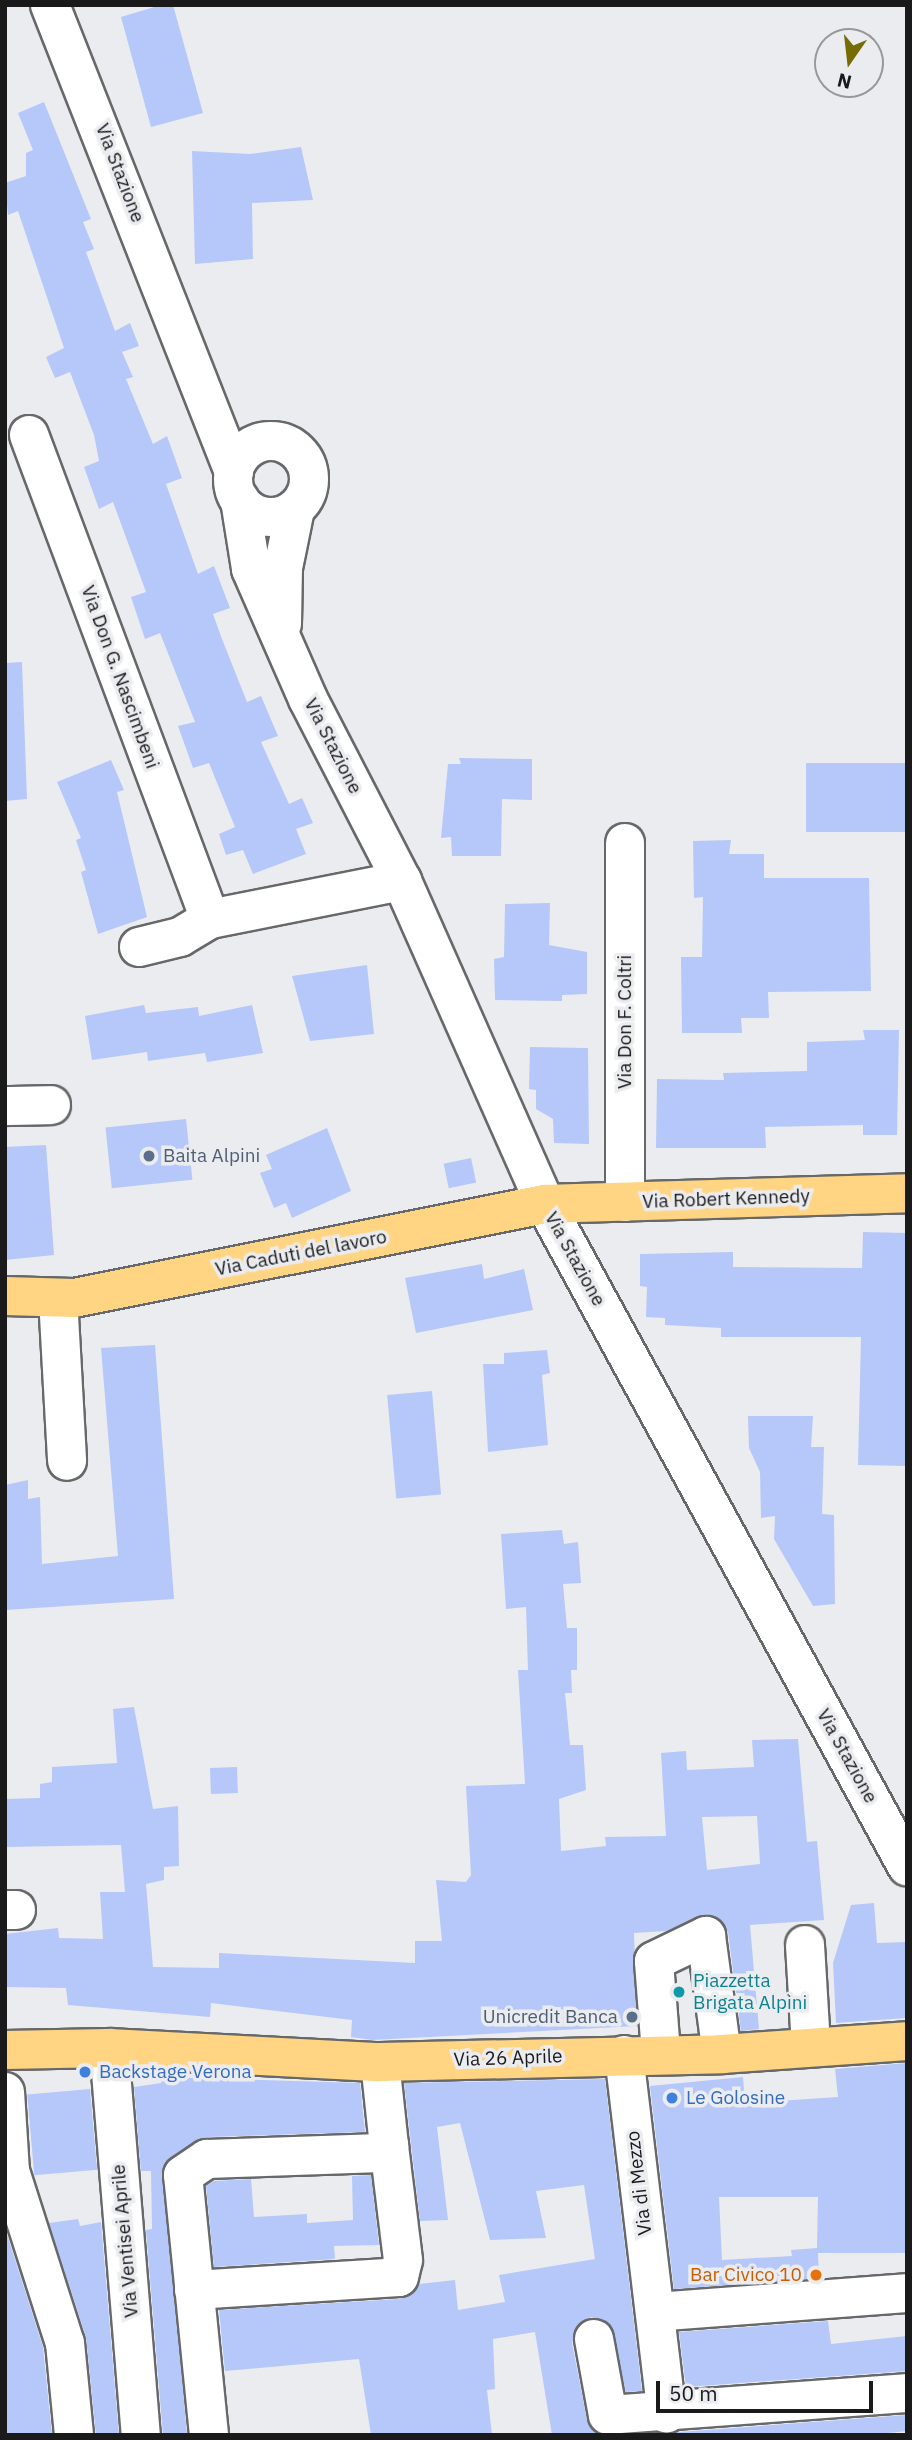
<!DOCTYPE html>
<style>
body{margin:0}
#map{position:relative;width:912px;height:2440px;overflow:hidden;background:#ebecef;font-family:"IBM Plex Sans",sans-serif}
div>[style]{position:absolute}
.building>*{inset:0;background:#b6c8f9;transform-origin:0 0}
.roads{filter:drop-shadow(2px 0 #67686a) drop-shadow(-2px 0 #67686a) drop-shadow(0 2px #67686a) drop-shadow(0 -2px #67686a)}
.minor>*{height:38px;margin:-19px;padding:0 19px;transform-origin:19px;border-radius:19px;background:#fff}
.minor>.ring{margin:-19px;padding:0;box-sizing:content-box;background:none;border:38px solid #fff;border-radius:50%}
.major>*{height:38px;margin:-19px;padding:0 19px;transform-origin:19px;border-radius:19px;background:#ffd584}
.dots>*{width:19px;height:19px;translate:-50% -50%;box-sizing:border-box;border:4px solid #ebecef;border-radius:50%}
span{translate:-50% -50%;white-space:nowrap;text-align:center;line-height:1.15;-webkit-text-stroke:7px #ebecef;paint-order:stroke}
.street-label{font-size:19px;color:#1a1a1b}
.service-label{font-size:19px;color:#4e5e75}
.left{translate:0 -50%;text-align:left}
.right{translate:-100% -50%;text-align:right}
.culture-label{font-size:19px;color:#0d838f}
.shop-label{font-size:19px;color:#366cbe}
.food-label{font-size:19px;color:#c56008}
.frame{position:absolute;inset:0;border:7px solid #1a1a1b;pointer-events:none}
.north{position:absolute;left:814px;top:28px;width:70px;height:70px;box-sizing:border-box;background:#ebecef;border:2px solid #97989a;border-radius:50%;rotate:194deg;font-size:19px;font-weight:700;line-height:28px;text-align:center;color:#1a1a1b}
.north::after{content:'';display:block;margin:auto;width:24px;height:32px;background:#756c06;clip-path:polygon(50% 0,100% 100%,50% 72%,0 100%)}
.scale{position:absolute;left:656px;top:2381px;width:217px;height:32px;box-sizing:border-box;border:4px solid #1a1a1b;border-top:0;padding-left:9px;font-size:21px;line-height:24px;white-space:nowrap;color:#1a1a1b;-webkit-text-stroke:5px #ebecef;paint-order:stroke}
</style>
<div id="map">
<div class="building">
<i style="clip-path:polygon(161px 5px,173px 5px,203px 113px,151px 127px,121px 17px)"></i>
<i style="clip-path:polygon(44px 102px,91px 219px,83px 222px,94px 249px,86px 252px,115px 331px,130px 323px,139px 346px,122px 352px,133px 377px,126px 379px,153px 444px,167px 436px,182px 478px,166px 484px,198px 574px,214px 566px,230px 608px,213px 614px,222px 639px,247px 702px,261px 696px,278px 736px,261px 742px,289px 804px,302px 798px,313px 823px,296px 829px,306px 854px,253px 874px,243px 850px,226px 855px,219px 834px,235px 827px,209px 763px,193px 768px,178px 726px,195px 722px,160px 633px,145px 639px,131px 597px,146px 592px,113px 502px,99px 509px,84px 467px,99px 461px,94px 435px,70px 372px,55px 378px,46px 357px,64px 348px,18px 211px,8px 215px,5px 183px,26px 176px,26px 153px,33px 150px,18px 113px)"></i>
<i style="clip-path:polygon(301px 147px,313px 200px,252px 203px,253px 259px,195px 264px,192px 151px,250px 154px)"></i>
<i style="clip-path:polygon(22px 662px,27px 799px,5px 801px,5px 663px)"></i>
<i style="clip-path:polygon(459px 758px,532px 759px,532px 800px,502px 799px,501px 856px,452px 856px,451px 837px,441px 838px,448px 764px,461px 764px)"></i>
<i style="clip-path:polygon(111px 760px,124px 790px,117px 792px,147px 917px,98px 934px,81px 872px,86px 870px,76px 840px,81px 838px,57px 782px)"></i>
<i style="left:806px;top:763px;width:101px;height:69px"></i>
<i style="clip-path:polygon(731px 840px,729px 854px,764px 854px,764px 878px,869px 878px,871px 991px,768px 992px,769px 1018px,741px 1018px,742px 1033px,682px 1033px,681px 957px,702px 957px,703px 897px,694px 898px,693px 841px)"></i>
<i style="clip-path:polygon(550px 903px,549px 945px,587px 952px,587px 994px,562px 995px,562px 1001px,495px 1000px,494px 959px,504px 957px,505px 904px)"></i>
<i style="clip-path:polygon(367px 965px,374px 1034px,310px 1041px,292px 976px)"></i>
<i style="clip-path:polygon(144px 1005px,146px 1013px,198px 1007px,199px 1016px,252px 1005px,263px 1053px,207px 1062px,205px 1053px,148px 1061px,147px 1052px,92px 1060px,85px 1016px)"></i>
<i style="clip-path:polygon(863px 1030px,899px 1030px,897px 1135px,863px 1135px,863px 1125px,765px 1127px,766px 1148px,656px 1148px,657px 1079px,724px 1080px,723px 1073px,807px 1071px,807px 1042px,865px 1040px)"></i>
<i style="clip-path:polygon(530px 1047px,588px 1048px,589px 1144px,554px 1143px,553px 1119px,536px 1109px,536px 1090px,529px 1089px)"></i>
<i style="left:186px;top:1119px;width:61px;height:81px;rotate:84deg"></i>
<i style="clip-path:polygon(327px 1128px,351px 1191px,292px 1218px,286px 1203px,274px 1208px,260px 1173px,272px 1169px,266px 1155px)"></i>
<i style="clip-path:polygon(46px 1145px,54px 1255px,5px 1260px,5px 1147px)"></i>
<i style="left:471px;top:1158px;width:25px;height:28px;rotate:78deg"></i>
<i style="clip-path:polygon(863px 1232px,907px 1233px,907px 1466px,858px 1465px,861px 1337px,721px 1337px,721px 1328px,665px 1325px,665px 1318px,646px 1317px,647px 1287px,640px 1286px,640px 1254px,733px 1252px,733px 1267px,862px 1268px)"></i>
<i style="clip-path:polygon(482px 1264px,484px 1279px,524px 1269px,533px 1310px,416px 1333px,405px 1278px)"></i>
<i style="clip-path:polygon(155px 1345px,174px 1599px,5px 1610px,5px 1485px,28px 1480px,28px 1499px,40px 1497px,42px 1564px,118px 1556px,101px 1348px)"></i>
<i style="clip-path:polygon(547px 1350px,550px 1373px,542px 1375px,548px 1445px,488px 1452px,483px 1364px,504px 1364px,504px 1353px)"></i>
<i style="left:432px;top:1391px;width:104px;height:45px;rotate:85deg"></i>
<i style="clip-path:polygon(748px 1416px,813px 1416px,811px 1447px,824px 1447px,822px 1514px,834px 1515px,835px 1604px,813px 1606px,774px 1539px,775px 1516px,761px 1518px,760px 1472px,749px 1448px)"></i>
<i style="clip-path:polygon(evenodd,562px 1530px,564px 1544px,578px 1542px,581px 1583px,563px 1584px,567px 1628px,577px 1628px,577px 1670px,571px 1670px,572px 1693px,565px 1693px,570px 1745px,583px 1745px,586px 1790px,559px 1799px,561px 1851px,606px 1846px,605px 1837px,666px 1836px,661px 1753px,686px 1751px,687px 1770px,754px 1767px,752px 1740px,798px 1739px,807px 1842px,817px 1841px,824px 1920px,750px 1925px,759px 2029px,741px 2031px,728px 1932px,707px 1914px,666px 1931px,634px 1933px,637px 2026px,372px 2040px,351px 2037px,352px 2020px,211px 2003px,210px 2017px,68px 2005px,66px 1988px,5px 1987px,5px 1934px,58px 1928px,59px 1938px,103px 1939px,100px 1892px,125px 1892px,121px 1845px,5px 1847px,5px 1799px,40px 1798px,40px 1784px,52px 1782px,52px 1767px,117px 1763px,113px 1709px,134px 1707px,153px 1809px,178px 1806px,179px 1866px,164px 1867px,164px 1880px,146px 1884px,153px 1967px,219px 1968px,219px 1953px,415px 1963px,415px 1941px,442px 1941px,436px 1880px,466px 1882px,471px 1875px,466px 1786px,525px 1784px,518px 1670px,528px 1670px,526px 1607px,506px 1609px,501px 1534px,562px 1530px,757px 1816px,760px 1864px,707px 1870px,702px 1817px,757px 1816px)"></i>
<i style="left:237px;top:1767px;width:26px;height:27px;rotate:88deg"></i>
<i style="clip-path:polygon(874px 1903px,877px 1943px,907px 1942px,907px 2018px,836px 2023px,833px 1963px,851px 1905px)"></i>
<i style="clip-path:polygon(evenodd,907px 2063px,907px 2253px,818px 2253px,819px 2278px,674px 2289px,650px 2086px,743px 2077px,745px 2103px,838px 2097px,835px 2069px,907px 2063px,719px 2197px,818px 2197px,817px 2248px,791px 2250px,792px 2256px,722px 2260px,719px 2197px)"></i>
<i style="clip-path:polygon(161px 2077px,360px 2083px,365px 2132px,206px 2137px,164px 2165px,187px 2435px,163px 2435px,146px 2230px,152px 2229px,151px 2171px,141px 2171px,134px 2087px,161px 2083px)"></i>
<i style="clip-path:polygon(605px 2079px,642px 2391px,626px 2392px,610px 2324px,591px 2317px,579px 2323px,572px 2343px,587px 2420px,599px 2435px,552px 2435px,535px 2332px,493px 2339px,495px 2389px,487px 2390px,492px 2435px,371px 2435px,359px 2359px,225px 2371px,219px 2310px,400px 2299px,419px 2284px,455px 2280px,458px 2310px,505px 2302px,499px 2275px,595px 2259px,584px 2185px,536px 2191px,546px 2238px,490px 2240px,460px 2123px,437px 2127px,448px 2220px,420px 2221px,404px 2083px)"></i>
<i style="left:90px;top:2089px;width:81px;height:63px;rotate:85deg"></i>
<i style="clip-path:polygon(371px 2175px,379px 2245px,334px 2246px,335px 2259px,214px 2267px,206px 2186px,214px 2181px,251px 2179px,254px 2217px,307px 2214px,307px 2223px,353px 2220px,352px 2176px)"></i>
<i style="clip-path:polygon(78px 2219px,80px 2226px,101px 2222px,119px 2435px,96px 2435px,86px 2337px,49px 2223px)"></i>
<i style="clip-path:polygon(5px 2228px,43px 2347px,52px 2435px,5px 2435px)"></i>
<i style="clip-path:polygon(828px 2321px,831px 2344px,907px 2336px,907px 2371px,686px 2387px,679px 2332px)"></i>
<i style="clip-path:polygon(907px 2415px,907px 2431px,871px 2435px,638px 2435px)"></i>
</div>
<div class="roads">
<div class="minor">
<i style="left:50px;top:5px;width:502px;rotate:68.5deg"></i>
<i style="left:29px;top:435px;width:517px;rotate:69.5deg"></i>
<i style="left:210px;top:919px;width:196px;rotate:-11.2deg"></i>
<i class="ring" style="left:233px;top:441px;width:38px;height:38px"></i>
<i style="left:240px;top:500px;width:70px;rotate:80.9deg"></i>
<i style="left:251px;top:569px;width:142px;rotate:66.3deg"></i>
<i style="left:308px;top:699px;width:205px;rotate:62.7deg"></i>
<i style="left:402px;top:881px;width:353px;rotate:66.1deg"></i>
<i style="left:545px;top:1204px;width:755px;rotate:61.33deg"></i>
<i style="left:282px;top:624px;width:56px;rotate:-89deg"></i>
<i style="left:283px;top:568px;width:60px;rotate:-78.5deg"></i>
<i style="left:625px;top:843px;width:359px;rotate:90deg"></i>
<i style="left:139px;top:947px;width:42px;rotate:-13.7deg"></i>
<i style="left:180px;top:937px;width:35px;rotate:-31deg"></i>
<i style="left:5px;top:1106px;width:46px;rotate:-1.2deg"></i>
<i style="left:58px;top:1298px;width:163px;rotate:86.8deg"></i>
<i style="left:5px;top:1910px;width:11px"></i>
<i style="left:805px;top:1945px;width:100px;rotate:86.6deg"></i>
<i style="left:109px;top:2048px;width:388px;rotate:85.3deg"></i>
<i style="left:661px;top:2053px;width:92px;rotate:-94.4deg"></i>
<i style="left:654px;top:1961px;width:58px;rotate:-25.7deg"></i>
<i style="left:706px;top:1936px;width:119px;rotate:82.3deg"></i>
<i style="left:624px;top:2055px;width:361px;rotate:83.2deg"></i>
<i style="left:5px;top:2092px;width:79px;rotate:86.4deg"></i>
<i style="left:10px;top:2171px;width:181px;rotate:72.3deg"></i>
<i style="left:65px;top:2343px;width:92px;rotate:84.4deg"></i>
<i style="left:194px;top:2290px;width:205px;rotate:-3.6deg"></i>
<i style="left:399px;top:2277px;width:17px;rotate:-77deg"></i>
<i style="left:403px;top:2260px;width:115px;rotate:-97deg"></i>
<i style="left:655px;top:2312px;width:253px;rotate:-4.3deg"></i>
<i style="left:594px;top:2339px;width:77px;rotate:79.6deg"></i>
<i style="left:608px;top:2415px;width:300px;rotate:-4.2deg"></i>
<i style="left:209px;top:2435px;width:261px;rotate:-95.7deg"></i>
<i style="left:183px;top:2175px;width:29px;rotate:-34deg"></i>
<i style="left:207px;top:2159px;width:174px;rotate:-2deg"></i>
<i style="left:381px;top:2153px;width:11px;rotate:-41deg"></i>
<i style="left:389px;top:2146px;width:84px;rotate:-96.1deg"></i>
</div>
<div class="major">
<i style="left:5px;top:1296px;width:69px;rotate:1.7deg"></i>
<i style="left:74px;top:1298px;width:480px;rotate:-11.3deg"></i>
<i style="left:545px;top:1204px;width:362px;rotate:-1.7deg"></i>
<i style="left:5px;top:2050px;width:104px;rotate:-1.1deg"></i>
<i style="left:109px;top:2048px;width:271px;rotate:3deg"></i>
<i style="left:380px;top:2062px;width:342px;rotate:-1.3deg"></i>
<i style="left:722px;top:2054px;width:185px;rotate:-4deg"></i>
</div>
</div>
<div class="dots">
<i style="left:149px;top:1156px;background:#5c6f8a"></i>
<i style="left:679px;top:1992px;background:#0f9aa8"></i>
<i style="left:632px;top:2017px;background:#5c6f8a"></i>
<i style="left:85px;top:2072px;background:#3f7fe0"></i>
<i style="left:672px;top:2098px;background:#3f7fe0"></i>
<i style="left:816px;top:2275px;background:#e8710a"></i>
</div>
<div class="street-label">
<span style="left:120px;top:173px;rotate:69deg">Via Stazione</span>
<span style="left:120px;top:677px;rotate:70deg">Via Don G. Nascimbeni</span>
<span style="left:333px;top:746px;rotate:63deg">Via Stazione</span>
<span style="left:625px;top:1022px;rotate:-90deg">Via Don F. Coltri</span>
<span style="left:726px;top:1199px;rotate:-2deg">Via Robert Kennedy</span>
<span style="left:301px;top:1253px;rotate:-11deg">Via Caduti del lavoro</span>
<span style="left:575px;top:1259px;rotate:61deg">Via Stazione</span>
<span style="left:847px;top:1756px;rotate:61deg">Via Stazione</span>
<span style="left:508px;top:2058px;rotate:-2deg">Via 26 Aprile</span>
<span style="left:639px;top:2183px;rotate:-97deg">Via di Mezzo</span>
<span style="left:125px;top:2241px;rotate:-95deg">Via Ventisei Aprile</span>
</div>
<div class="service-label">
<span class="left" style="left:163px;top:1156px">Baita Alpini</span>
<span class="right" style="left:618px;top:2017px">Unicredit Banca</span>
</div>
<div class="culture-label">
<span class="left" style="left:693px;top:1992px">Piazzetta<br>Brigata Alpini</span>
</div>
<div class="shop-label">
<span class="left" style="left:99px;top:2072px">Backstage Verona</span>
<span class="left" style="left:686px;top:2098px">Le Golosine</span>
</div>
<div class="food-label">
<span class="right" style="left:802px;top:2275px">Bar Civico 10</span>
</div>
<div class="frame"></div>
<div class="north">N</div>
<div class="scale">50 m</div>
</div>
